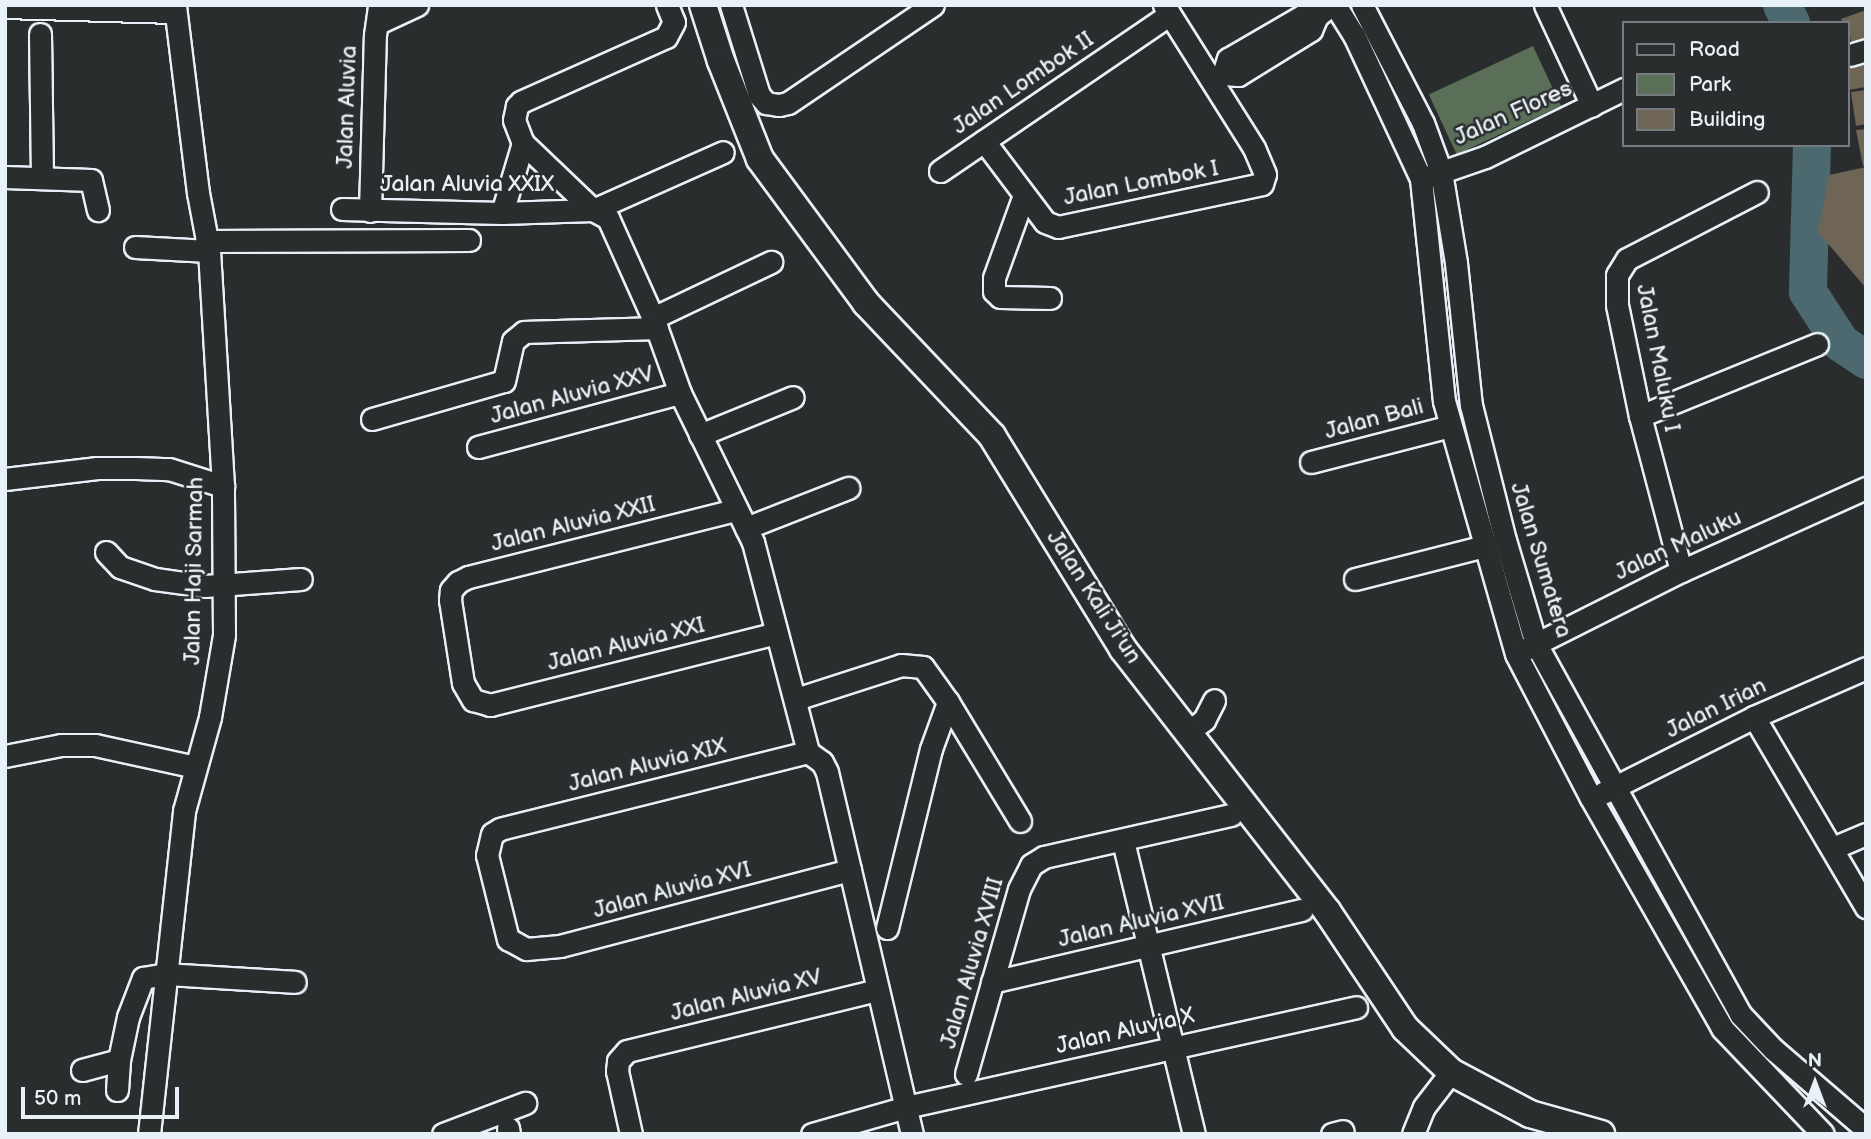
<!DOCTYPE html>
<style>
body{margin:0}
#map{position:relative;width:1871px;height:1139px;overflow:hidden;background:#2a2d2e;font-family:"Balsamiq Sans",sans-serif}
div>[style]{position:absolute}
.green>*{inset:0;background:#5a6e58;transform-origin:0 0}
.river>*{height:38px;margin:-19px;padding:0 19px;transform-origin:19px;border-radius:19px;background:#4b696e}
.building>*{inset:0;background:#6f6556}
.roads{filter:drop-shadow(2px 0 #e8f1f8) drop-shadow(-2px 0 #e8f1f8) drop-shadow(0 2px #e8f1f8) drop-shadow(0 -2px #e8f1f8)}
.minor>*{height:21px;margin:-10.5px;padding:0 10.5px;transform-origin:10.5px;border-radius:10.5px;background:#2a2d2e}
.tertiary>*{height:26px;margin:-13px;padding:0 13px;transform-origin:13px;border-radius:13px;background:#2a2d2e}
span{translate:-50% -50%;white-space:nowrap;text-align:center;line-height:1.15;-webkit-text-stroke:5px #2a2d2e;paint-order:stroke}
.street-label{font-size:23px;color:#e8f1f8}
.frame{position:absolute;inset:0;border:7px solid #e8f1f8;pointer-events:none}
.legend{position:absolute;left:1622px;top:21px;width:228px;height:126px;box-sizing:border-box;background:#2a2d2e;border:2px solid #767b7f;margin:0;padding:9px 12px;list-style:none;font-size:21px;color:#e8f1f8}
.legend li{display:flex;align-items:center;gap:14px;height:35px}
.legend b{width:35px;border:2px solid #767b7f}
.north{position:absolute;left:1780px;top:1048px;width:70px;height:70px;-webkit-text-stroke:5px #2a2d2e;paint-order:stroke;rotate:0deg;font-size:19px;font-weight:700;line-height:28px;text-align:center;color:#e8f1f8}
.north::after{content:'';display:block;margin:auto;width:24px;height:32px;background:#e8f1f8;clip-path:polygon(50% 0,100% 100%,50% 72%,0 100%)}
.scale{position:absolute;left:21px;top:1087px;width:158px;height:32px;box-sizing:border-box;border:4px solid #e8f1f8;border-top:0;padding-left:9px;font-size:21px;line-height:24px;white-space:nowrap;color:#e8f1f8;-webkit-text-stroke:5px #2a2d2e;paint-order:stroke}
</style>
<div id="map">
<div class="green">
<i style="left:1533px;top:46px;width:66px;height:115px;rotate:65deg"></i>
</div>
<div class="river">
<i style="left:1782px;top:5px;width:20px;rotate:63deg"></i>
<i style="left:1812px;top:145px;width:147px;rotate:91.6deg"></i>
<i style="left:1808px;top:292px;width:61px;rotate:57.1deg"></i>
<i style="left:1841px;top:343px;width:30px;rotate:34deg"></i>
</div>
<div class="building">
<i style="clip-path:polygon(1866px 10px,1866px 43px,1852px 48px,1848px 23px,1843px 23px,1841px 19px)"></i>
<i style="clip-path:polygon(1866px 57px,1866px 87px,1848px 90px,1848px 59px)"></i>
<i style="clip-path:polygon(1866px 90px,1866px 124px,1856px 126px,1851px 92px)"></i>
<i style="clip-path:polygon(1866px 129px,1866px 165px,1863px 166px,1856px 130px)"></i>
<i style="clip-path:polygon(1866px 167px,1866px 288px,1818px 232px,1829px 175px)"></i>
</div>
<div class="roads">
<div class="minor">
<i style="left:667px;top:5px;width:18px;rotate:68deg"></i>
<i style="left:674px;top:22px;width:17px;rotate:118deg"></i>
<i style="left:666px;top:37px;width:159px;rotate:155.9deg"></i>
<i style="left:521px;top:102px;width:6px;rotate:135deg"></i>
<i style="left:517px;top:106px;width:14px;rotate:102deg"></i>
<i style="left:514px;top:120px;width:25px;rotate:69deg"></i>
<i style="left:523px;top:143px;width:97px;rotate:43.7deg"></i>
<i style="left:593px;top:210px;width:17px;rotate:28deg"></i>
<i style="left:608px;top:218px;width:110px;rotate:65.8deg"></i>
<i style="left:653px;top:318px;width:80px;rotate:70.2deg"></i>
<i style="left:680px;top:393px;width:166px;rotate:63.9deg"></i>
<i style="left:753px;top:542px;width:217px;rotate:75.3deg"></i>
<i style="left:808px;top:752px;width:17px;rotate:36deg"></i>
<i style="left:822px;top:762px;width:11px;rotate:63deg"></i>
<i style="left:827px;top:772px;width:372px;rotate:76.8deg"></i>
<i style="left:731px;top:5px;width:94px;rotate:72.7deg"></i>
<i style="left:759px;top:95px;width:11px;rotate:49deg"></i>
<i style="left:766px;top:103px;width:13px;rotate:9deg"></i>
<i style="left:779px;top:105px;width:9px;rotate:-13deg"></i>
<i style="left:788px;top:103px;width:175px;rotate:-34.1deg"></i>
<i style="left:1335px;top:5px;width:36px;rotate:58deg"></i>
<i style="left:1354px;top:35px;width:159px;rotate:65deg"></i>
<i style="left:1421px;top:179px;width:223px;rotate:84.1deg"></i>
<i style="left:1444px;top:401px;width:263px;rotate:74.1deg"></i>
<i style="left:1516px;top:654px;width:162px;rotate:62.5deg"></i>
<i style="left:1591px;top:798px;width:265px;rotate:60.3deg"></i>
<i style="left:1722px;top:1028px;width:146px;rotate:46.4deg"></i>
<i style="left:1362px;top:5px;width:133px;rotate:62.7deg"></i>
<i style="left:1423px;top:123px;width:52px;rotate:69.8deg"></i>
<i style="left:1441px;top:172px;width:92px;rotate:80.6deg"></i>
<i style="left:1456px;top:263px;width:143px;rotate:84deg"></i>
<i style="left:1471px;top:405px;width:139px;rotate:75.9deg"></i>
<i style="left:1505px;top:540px;width:109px;rotate:73.4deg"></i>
<i style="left:1536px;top:644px;width:423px;rotate:61.1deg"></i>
<i style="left:1740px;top:1014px;width:48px;rotate:46.7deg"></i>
<i style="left:1773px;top:1049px;width:123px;rotate:40.7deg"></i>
<i style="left:1545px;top:5px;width:111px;rotate:65deg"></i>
<i style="left:5px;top:7px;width:170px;rotate:1.7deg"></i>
<i style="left:378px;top:23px;width:43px;rotate:-24.8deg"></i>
<i style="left:40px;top:34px;width:143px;rotate:89.2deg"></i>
<i style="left:1850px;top:55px;width:17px;rotate:-17deg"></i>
<i style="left:1223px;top:74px;width:16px;rotate:-72deg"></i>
<i style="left:1228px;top:59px;width:88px;rotate:-30.1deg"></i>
<i style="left:1304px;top:15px;width:13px;rotate:4deg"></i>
<i style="left:1213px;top:79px;width:11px;rotate:-27deg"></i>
<i style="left:1223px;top:74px;width:15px;rotate:4deg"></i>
<i style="left:1238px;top:75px;width:86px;rotate:-31.7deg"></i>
<i style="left:1311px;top:30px;width:15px;rotate:-67deg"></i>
<i style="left:1317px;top:16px;width:18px;rotate:-38deg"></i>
<i style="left:984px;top:141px;width:101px;rotate:53deg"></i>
<i style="left:1045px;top:222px;width:14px;rotate:21deg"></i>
<i style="left:1058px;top:227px;width:208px;rotate:-11.9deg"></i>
<i style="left:1262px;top:184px;width:10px;rotate:-73deg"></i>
<i style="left:1265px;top:174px;width:28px;rotate:-113deg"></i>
<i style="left:1254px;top:148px;width:169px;rotate:-122.2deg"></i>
<i style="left:940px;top:171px;width:278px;rotate:-34.3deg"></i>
<i style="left:1430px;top:176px;width:58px;rotate:-19.1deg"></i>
<i style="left:1485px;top:157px;width:155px;rotate:-26.1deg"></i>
<i style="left:5px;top:177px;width:86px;rotate:2deg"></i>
<i style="left:91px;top:180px;width:31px;rotate:77deg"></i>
<i style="left:1024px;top:195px;width:88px;rotate:109.9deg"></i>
<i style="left:994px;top:278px;width:13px;rotate:90deg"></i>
<i style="left:994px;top:291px;width:8px;rotate:45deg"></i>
<i style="left:1000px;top:297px;width:50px;rotate:1.1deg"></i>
<i style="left:342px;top:209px;width:160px;rotate:1.4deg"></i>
<i style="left:502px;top:213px;width:91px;rotate:-1.9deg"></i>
<i style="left:593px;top:210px;width:142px;rotate:-24deg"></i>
<i style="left:370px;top:211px;width:176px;rotate:-88.4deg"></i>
<i style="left:375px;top:35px;width:30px;rotate:-82deg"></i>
<i style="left:502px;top:213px;width:73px;rotate:-73.3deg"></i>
<i style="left:206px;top:241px;width:263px;rotate:-0.2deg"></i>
<i style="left:135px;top:247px;width:74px;rotate:3.1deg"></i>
<i style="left:653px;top:318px;width:131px;rotate:-25.4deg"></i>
<i style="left:1640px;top:416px;width:191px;rotate:-22.1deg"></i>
<i style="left:372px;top:419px;width:137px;rotate:-16.1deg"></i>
<i style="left:504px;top:381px;width:41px;rotate:-77.3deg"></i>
<i style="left:513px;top:341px;width:14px;rotate:-39deg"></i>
<i style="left:524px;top:332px;width:133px;rotate:-1.7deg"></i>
<i style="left:700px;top:435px;width:100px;rotate:-22.2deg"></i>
<i style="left:478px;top:447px;width:209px;rotate:-15deg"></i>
<i style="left:1311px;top:462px;width:144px;rotate:-14.5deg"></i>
<i style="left:5px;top:479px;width:93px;rotate:-6.8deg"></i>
<i style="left:97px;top:468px;width:39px"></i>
<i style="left:136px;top:468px;width:33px;rotate:2deg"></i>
<i style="left:169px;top:469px;width:57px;rotate:17.5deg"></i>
<i style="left:735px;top:510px;width:275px;rotate:165.9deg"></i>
<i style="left:468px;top:577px;width:11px;rotate:153deg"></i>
<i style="left:458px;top:582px;width:11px;rotate:131deg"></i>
<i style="left:451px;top:590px;width:10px;rotate:96deg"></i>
<i style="left:450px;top:600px;width:84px;rotate:81.1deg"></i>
<i style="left:463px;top:683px;width:20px;rotate:60deg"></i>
<i style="left:473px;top:700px;width:18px;rotate:16deg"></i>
<i style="left:490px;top:705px;width:295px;rotate:-14.1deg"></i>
<i style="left:746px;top:528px;width:110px;rotate:-21.4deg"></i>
<i style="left:106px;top:552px;width:21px;rotate:47deg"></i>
<i style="left:120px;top:567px;width:37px;rotate:19deg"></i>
<i style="left:155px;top:579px;width:50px;rotate:8deg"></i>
<i style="left:205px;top:586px;width:96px;rotate:-4.2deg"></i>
<i style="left:1681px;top:571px;width:160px;rotate:-104.8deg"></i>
<i style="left:1640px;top:416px;width:113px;rotate:-101.7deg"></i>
<i style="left:1617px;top:305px;width:30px;rotate:-90deg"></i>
<i style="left:1617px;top:275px;width:19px;rotate:-58deg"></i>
<i style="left:1627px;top:259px;width:146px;rotate:-27.3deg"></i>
<i style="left:1355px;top:579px;width:133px;rotate:-14.3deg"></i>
<i style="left:1524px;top:650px;width:176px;rotate:-26.7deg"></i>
<i style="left:1681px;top:571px;width:203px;rotate:-24.2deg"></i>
<i style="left:796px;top:699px;width:110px;rotate:-17.9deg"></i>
<i style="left:901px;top:665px;width:22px;rotate:5deg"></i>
<i style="left:923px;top:667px;width:43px;rotate:54.5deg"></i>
<i style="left:948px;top:702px;width:139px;rotate:58.8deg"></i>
<i style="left:1754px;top:717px;width:221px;rotate:59.5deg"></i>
<i style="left:1189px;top:731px;width:19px;rotate:-36deg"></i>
<i style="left:1204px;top:720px;width:22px;rotate:-63deg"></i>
<i style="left:808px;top:752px;width:317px;rotate:166deg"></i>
<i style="left:500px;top:829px;width:9px;rotate:148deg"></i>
<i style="left:492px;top:834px;width:22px;rotate:103deg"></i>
<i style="left:487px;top:855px;width:87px;rotate:76deg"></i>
<i style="left:508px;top:939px;width:21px;rotate:29deg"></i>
<i style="left:526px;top:949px;width:34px;rotate:-5deg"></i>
<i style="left:560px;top:946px;width:300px;rotate:-14.7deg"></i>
<i style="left:5px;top:756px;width:57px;rotate:-11.1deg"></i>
<i style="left:61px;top:745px;width:34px"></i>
<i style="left:95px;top:745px;width:103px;rotate:12.3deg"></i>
<i style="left:1603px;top:793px;width:169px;rotate:-26.7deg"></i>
<i style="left:1754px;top:717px;width:122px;rotate:-23.6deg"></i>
<i style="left:1123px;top:841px;width:301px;rotate:76.4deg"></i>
<i style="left:1833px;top:848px;width:36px;rotate:-23deg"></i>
<i style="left:887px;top:928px;width:184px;rotate:-76.2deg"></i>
<i style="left:931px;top:749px;width:50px;rotate:-70.1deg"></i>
<i style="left:992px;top:982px;width:318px;rotate:-13.1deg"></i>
<i style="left:82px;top:1070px;width:38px;rotate:-15deg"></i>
<i style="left:966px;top:1074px;width:192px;rotate:-74deg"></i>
<i style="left:1019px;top:889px;width:27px;rotate:-63deg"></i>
<i style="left:1031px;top:865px;width:15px;rotate:-32deg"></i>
<i style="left:1044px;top:857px;width:192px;rotate:-12.7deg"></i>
<i style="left:117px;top:1090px;width:30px;rotate:-86deg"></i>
<i style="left:119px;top:1060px;width:44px;rotate:-78.2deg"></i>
<i style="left:128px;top:1017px;width:42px;rotate:-69deg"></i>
<i style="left:143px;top:978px;width:23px;rotate:-10deg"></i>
<i style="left:166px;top:974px;width:129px;rotate:3.5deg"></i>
<i style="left:508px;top:1128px;width:6px;rotate:81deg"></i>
<i style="left:149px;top:1134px;width:325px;rotate:-83.8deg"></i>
<i style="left:184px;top:811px;width:98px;rotate:-74.5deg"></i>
<i style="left:210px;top:717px;width:83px;rotate:-80.3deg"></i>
<i style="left:224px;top:635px;width:149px;rotate:-90.4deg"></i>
<i style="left:223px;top:486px;width:235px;rotate:-93.4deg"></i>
<i style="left:209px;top:251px;width:59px;rotate:-100.7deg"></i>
<i style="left:198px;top:193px;width:189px;rotate:-97deg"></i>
<i style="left:443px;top:1134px;width:88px;rotate:-20.7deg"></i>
<i style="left:631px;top:1134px;width:65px;rotate:-102.5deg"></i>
<i style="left:617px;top:1071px;width:10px;rotate:-84deg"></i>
<i style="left:618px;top:1061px;width:13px;rotate:-48deg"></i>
<i style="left:627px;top:1051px;width:257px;rotate:-13.7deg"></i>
<i style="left:812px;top:1134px;width:98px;rotate:-16deg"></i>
<i style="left:906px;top:1107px;width:461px;rotate:-12.5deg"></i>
<i style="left:1332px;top:1134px;width:11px;rotate:-15deg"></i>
<i style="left:1413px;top:1134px;width:29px;rotate:-68deg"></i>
<i style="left:1424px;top:1107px;width:44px;rotate:-52.4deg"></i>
</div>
<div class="tertiary">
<i style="left:703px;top:5px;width:59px;rotate:72.2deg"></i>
<i style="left:721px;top:61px;width:105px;rotate:68.3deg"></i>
<i style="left:760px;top:159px;width:179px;rotate:53.6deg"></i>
<i style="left:866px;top:303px;width:183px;rotate:46.5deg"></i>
<i style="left:992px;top:436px;width:250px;rotate:58.4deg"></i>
<i style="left:1123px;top:649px;width:332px;rotate:52.1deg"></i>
<i style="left:1327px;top:911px;width:141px;rotate:56.3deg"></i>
<i style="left:1405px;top:1028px;width:64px;rotate:43.7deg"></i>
<i style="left:1451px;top:1072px;width:89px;rotate:28deg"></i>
<i style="left:1530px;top:1114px;width:74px;rotate:15.7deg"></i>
</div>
</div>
<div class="street-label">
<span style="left:1023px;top:83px;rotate:-34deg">Jalan Lombok II</span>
<span style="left:347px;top:107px;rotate:-88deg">Jalan Aluvia</span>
<span style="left:1513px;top:113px;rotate:-24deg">Jalan Flores</span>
<span style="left:1141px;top:183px;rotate:-11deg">Jalan Lombok I</span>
<span style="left:467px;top:184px">Jalan Aluvia XXIX</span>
<span style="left:1658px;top:358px;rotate:79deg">Jalan Maluku I</span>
<span style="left:572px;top:395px;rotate:-15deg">Jalan Aluvia XXV</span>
<span style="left:1374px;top:419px;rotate:-15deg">Jalan Bali</span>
<span style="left:573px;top:524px;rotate:-14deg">Jalan Aluvia XXII</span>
<span style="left:1678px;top:545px;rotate:-25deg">Jalan Maluku</span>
<span style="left:1541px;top:560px;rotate:73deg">Jalan Sumatera</span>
<span style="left:194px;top:571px;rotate:-89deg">Jalan Haji Sarmah</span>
<span style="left:1094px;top:597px;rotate:57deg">Jalan Kali Ji'un</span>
<span style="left:626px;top:644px;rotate:-14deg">Jalan Aluvia XXI</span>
<span style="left:1716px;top:708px;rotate:-26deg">Jalan Irian</span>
<span style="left:647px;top:765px;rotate:-14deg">Jalan Aluvia XIX</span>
<span style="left:672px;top:890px;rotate:-15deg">Jalan Aluvia XVI</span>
<span style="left:1141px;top:921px;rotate:-13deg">Jalan Aluvia XVII</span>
<span style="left:972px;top:963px;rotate:-74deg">Jalan Aluvia XVIII</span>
<span style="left:746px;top:995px;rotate:-14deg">Jalan Aluvia XV</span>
<span style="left:1125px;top:1031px;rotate:-13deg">Jalan Aluvia X</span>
</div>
<div class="frame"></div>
<ul class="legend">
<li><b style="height:9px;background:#2a2d2e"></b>Road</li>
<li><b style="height:19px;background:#5a6e58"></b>Park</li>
<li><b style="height:19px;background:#6f6556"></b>Building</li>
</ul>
<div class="north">N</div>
<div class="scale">50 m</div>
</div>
